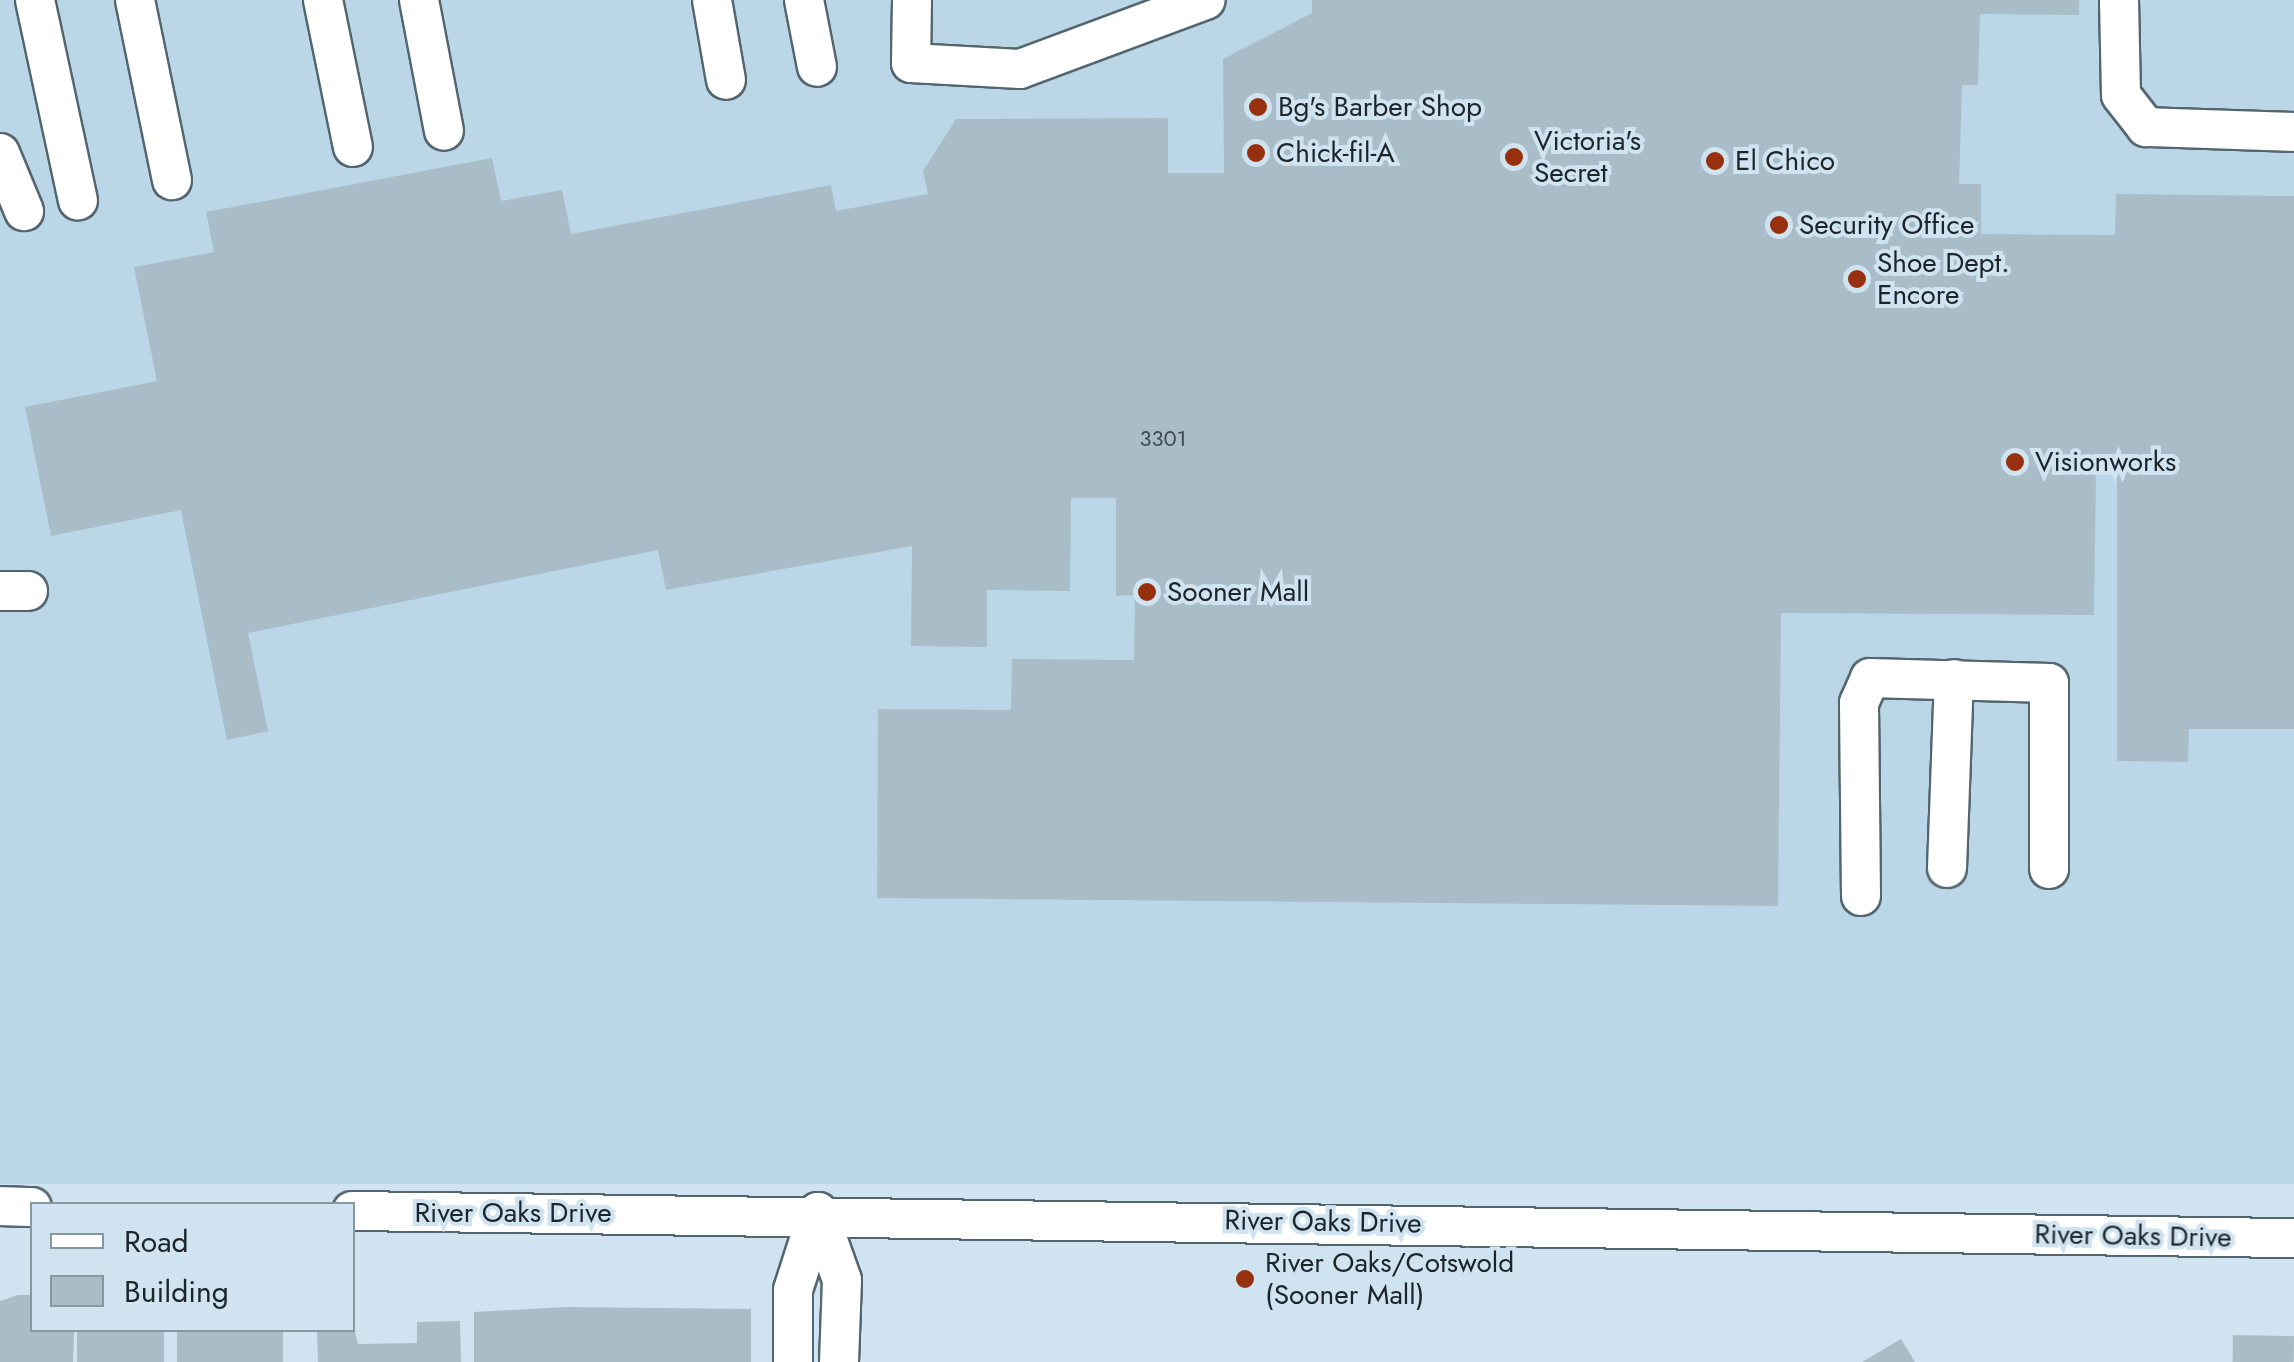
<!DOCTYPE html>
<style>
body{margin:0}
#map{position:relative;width:2294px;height:1362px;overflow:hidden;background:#cfe4f0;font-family:Jost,sans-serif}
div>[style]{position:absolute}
.built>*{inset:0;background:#bbd7e7;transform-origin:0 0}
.building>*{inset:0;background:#a8bdc8;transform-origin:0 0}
.roads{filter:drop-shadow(2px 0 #536670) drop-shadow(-2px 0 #536670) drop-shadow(0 2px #536670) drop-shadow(0 -2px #536670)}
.minor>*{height:38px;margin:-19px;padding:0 19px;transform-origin:19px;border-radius:19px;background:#fff}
.dots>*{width:28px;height:28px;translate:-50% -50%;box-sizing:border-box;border:5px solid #cfe4f0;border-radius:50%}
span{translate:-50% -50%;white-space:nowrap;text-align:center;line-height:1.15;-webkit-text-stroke:8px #cfe4f0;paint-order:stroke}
.number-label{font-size:22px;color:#404b52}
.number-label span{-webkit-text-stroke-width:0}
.poi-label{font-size:28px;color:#1d252a}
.left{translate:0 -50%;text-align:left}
.street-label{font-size:28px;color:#1d252a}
.legend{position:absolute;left:30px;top:1202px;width:325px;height:130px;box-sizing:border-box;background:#cfe4f0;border:2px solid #8898a1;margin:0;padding:12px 18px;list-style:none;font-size:30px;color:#1d252a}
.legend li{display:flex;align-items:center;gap:20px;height:50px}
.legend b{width:50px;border:2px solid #8898a1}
</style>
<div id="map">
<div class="built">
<i style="left:0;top:0;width:2294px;height:1184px"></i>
</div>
<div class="building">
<i style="clip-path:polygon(1312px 0,2079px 0,2079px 15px,1980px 14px,1978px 85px,1962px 85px,1959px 184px,1981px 184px,1981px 234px,2115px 235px,2116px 194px,2294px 196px,2294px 729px,2189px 729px,2188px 762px,2117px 761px,2117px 470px,2096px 470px,2094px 615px,1781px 613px,1778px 906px,877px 898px,878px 709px,1011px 710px,1012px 659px,1134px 660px,1135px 595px,1116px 596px,1116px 498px,1071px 498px,1070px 591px,987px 590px,987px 647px,911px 646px,912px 546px,666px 590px,658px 550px,248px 633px,268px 731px,227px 740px,181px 510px,51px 536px,25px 407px,157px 381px,134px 267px,214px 252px,206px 212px,492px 158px,501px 201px,562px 190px,571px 234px,831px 185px,836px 211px,928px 194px,923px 171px,956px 119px,1168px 118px,1168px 173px,1224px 173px,1223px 59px,1312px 13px)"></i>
<i style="clip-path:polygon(18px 1295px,32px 1295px,32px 1330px,74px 1330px,73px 1362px,0 1362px,0 1301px)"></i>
<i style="clip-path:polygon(566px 1307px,751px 1309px,751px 1362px,474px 1362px,474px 1312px)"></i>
<i style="clip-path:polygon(352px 1321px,358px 1344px,417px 1343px,417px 1322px,460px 1321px,461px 1362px,318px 1362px,317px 1330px,352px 1330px)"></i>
<i style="left:77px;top:1330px;width:87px;height:32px"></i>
<i style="left:177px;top:1330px;width:106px;height:32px"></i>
<i style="left:2233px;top:1335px;width:61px;height:27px;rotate:1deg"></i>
<i style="clip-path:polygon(1901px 1339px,1915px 1362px,1862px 1362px)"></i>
</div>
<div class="roads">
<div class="minor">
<i style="left:35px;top:0;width:205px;rotate:77.9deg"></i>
<i style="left:135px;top:0;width:184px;rotate:78.4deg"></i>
<i style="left:323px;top:0;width:150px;rotate:78.5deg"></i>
<i style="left:419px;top:0;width:133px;rotate:79.2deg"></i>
<i style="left:712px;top:0;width:81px;rotate:80.1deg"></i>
<i style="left:804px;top:0;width:68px;rotate:79deg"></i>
<i style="left:912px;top:0;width:63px;rotate:90.9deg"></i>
<i style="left:911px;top:63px;width:109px;rotate:3.2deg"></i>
<i style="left:1020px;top:69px;width:198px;rotate:-20.4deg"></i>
<i style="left:2119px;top:0;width:95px;rotate:88.8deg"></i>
<i style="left:2121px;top:95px;width:41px;rotate:52deg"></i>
<i style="left:2146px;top:127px;width:148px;rotate:1.9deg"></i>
<i style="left:0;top:153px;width:63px;rotate:67.5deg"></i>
<i style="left:0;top:591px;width:28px"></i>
<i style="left:1947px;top:868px;width:189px;rotate:-87.9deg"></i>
<i style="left:1861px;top:896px;width:193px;rotate:-90.6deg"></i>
<i style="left:1859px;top:703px;width:27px;rotate:-66deg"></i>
<i style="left:1870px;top:678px;width:179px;rotate:1.6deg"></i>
<i style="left:2049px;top:683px;width:186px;rotate:90deg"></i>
<i style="left:0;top:1206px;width:32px;rotate:2deg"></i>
<i style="left:352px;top:1211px;width:1942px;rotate:0.8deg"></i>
<i style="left:818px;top:1212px;width:72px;rotate:70.6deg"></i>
<i style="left:842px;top:1280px;width:82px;rotate:92.1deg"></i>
<i style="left:793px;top:1362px;width:72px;rotate:-90deg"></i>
<i style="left:793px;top:1290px;width:82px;rotate:-72.2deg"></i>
</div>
</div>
<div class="dots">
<i style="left:1258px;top:107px;background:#97300f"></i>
<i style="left:1256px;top:153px;background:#97300f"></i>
<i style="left:1514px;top:157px;background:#97300f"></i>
<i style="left:1715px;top:161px;background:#97300f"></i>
<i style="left:1779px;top:225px;background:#97300f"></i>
<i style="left:1857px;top:279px;background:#97300f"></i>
<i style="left:2015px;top:462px;background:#97300f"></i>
<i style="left:1147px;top:592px;background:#97300f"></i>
<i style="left:1245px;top:1279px;background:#97300f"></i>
</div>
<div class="number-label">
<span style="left:1163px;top:439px">3301</span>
</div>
<div class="poi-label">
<span class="left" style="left:1278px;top:107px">Bg's Barber Shop</span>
<span class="left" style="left:1534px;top:157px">Victoria's<br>Secret</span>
<span class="left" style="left:1276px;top:153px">Chick-fil-A</span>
<span class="left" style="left:1735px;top:161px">El Chico</span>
<span class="left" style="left:1799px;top:225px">Security Office</span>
<span class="left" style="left:1877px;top:279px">Shoe Dept.<br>Encore</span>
<span class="left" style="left:2035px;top:462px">Visionworks</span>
<span class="left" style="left:1167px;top:592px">Sooner Mall</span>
<span class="left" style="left:1265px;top:1279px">River Oaks/Cotswold<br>(Sooner Mall)</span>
</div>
<div class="street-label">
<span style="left:513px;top:1213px">River Oaks Drive</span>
<span style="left:1323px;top:1222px;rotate:1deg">River Oaks Drive</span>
<span style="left:2133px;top:1236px;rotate:1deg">River Oaks Drive</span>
</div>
<ul class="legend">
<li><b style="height:12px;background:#fff"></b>Road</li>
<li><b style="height:28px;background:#a8bdc8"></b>Building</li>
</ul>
</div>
